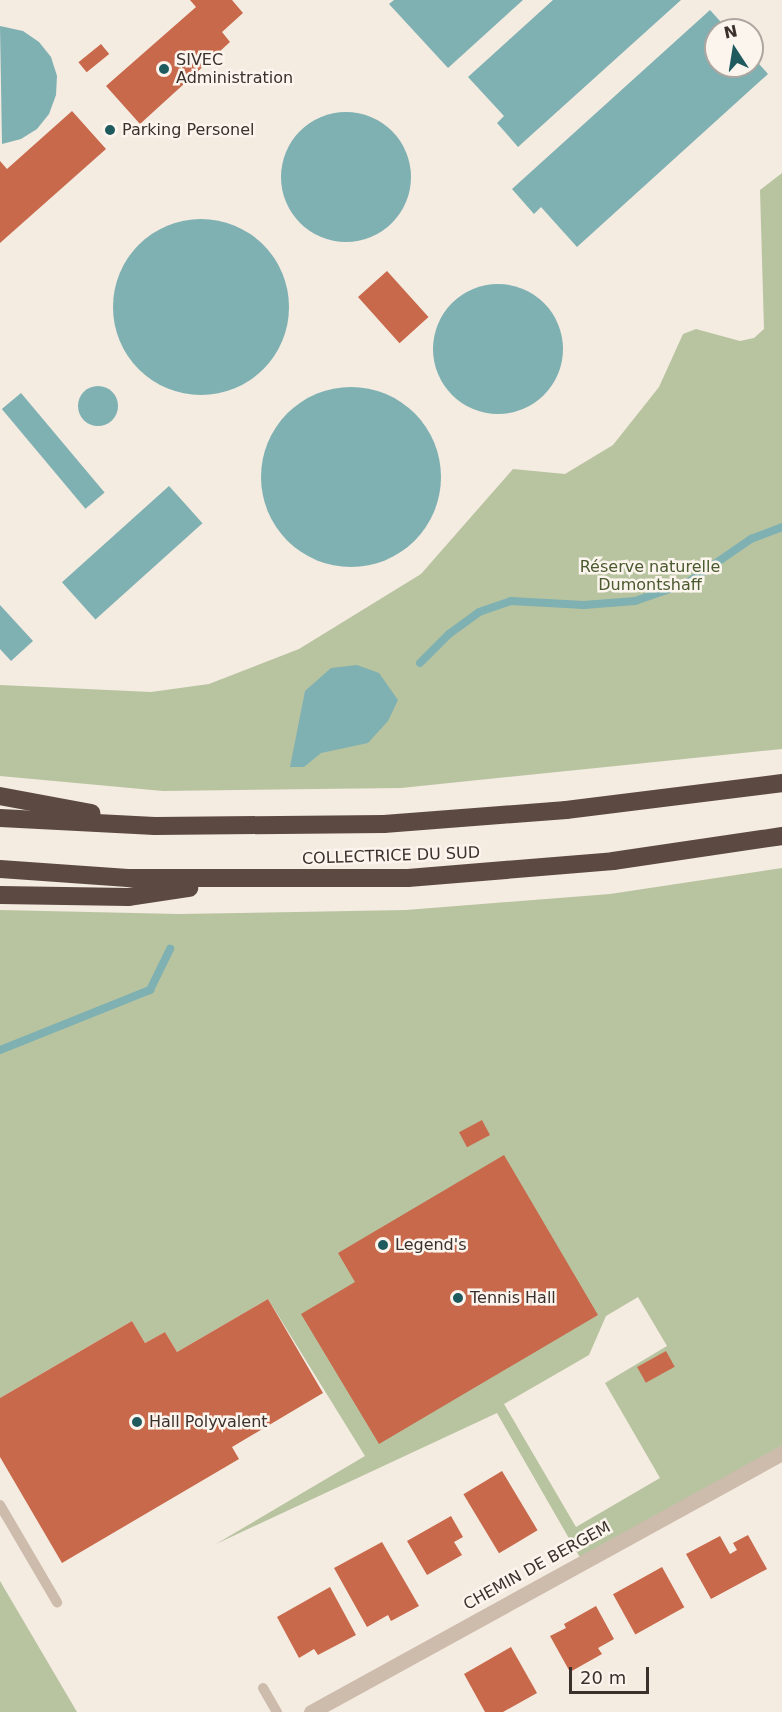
<!DOCTYPE html>
<meta charset="utf-8">
<style>
body{margin:0}
#map{position:relative;width:782px;height:1712px;overflow:hidden;background:#f4ebe1;font-family:"DejaVu Sans",sans-serif}
div>[style]{position:absolute}
.green>*{inset:0;background:#b8c4a0}
.water>*{inset:0;background:#7fb0b2;transform-origin:0 0}
.round{border-radius:50%}
.stream>*{height:8px;margin:-4px;padding:0 4px;transform-origin:4px;border-radius:4px;background:#7fb0b2}
.building>*{inset:0;background:#c8694b;transform-origin:0 0}
.service>*{height:10px;margin:-5px;padding:0 5px;transform-origin:5px;border-radius:5px;background:#cdbbac}
.minor>*{height:15px;margin:-7.5px;padding:0 7.5px;transform-origin:7.5px;border-radius:7.5px;background:#cdbbac}
.motorway>*{height:18px;margin:-9px;padding:0 9px;transform-origin:9px;border-radius:9px;background:#5c4a42}
.dots>*{width:16px;height:16px;translate:-50% -50%;box-sizing:border-box;border:3px solid #fbf5ee;border-radius:50%}
span{translate:-50% -50%;white-space:nowrap;text-align:center;line-height:1.15;-webkit-text-stroke:5px #fbf5ee;paint-order:stroke}
.poi-label{font-size:16px;color:#3b302b}
.left{translate:0 -50%;text-align:left}
.park-label{font-size:16px;color:#4a5a2e}
.street-label{font-size:16px;color:#3b302b}
.north{position:absolute;left:704px;top:18px;width:60px;height:60px;box-sizing:border-box;background:#fbf5ee;border:2px solid #aea6a0;border-radius:50%;rotate:348deg;font-size:16px;font-weight:700;line-height:24px;text-align:center;color:#3b302b}
.north::after{content:'';display:block;margin:auto;width:21px;height:27px;background:#1f5a5e;clip-path:polygon(50% 0,100% 100%,50% 72%,0 100%)}
.scale{position:absolute;left:569px;top:1667px;width:80px;height:27px;box-sizing:border-box;border:3px solid #3b302b;border-top:0;padding-left:8px;font-size:18px;line-height:21px;white-space:nowrap;color:#3b302b;-webkit-text-stroke:4px #fbf5ee;paint-order:stroke}
</style>
<div id="map">
<div class="green">
<i style="clip-path:polygon(782px 173px,782px 749px,401px 788px,163px 791px,0 776px,0 685px,151px 692px,209px 684px,299px 649px,421px 574px,513px 469px,565px 474px,613px 445px,659px 387px,683px 334px,696px 329px,740px 341px,754px 338px,764px 329px,760px 190px)"></i>
<i style="clip-path:polygon(evenodd,782px 868px,782px 1453px,582px 1561px,497px 1413px,216px 1544px,365px 1456px,268px 1299px,177px 1352px,165px 1332px,145px 1343px,132px 1321px,0 1398px,0 910px,178px 914px,406px 910px,610px 894px,782px 868px,638px 1297px,667px 1346px,605px 1383px,660px 1478px,576px 1527px,504px 1404px,589px 1355px,606px 1316px,638px 1297px)"></i>
<i style="clip-path:polygon(0 1581px,77px 1712px,0 1712px)"></i>
</div>
<div class="water">
<i style="clip-path:polygon(394px 0,523px 0,448px 68px,389px 4px)"></i>
<i style="clip-path:polygon(553px 0,681px 0,518px 147px,497px 123px,504px 116px,468px 77px)"></i>
<i style="clip-path:polygon(710px 10px,728px 30px,716px 30px,716px 66px,752px 66px,752px 56px,768px 74px,577px 247px,541px 207px,534px 214px,512px 189px)"></i>
<i style="clip-path:polygon(0 26px,23px 31px,39px 42px,51px 57px,57px 76px,56px 95px,49px 114px,37px 129px,21px 139px,2px 144px)"></i>
<i class="round" style="left:281px;top:112px;width:130px;height:130px"></i>
<i class="round" style="left:113px;top:219px;width:176px;height:176px"></i>
<i class="round" style="left:433px;top:284px;width:130px;height:130px"></i>
<i class="round" style="left:78px;top:386px;width:40px;height:40px"></i>
<i class="round" style="left:261px;top:387px;width:180px;height:180px"></i>
<i style="left:21px;top:393px;width:130px;height:25px;rotate:50deg"></i>
<i style="left:169px;top:486px;width:50px;height:144px;rotate:48deg"></i>
<i style="clip-path:polygon(0 605px,33px 641px,11px 661px,0 649px)"></i>
<i style="clip-path:polygon(357px 665px,379px 673px,398px 700px,388px 721px,368px 743px,321px 753px,304px 767px,290px 767px,305px 691px,331px 668px)"></i>
</div>
<div class="stream">
<i style="left:420px;top:663px;width:41px;rotate:-45deg"></i>
<i style="left:449px;top:634px;width:37px;rotate:-36deg"></i>
<i style="left:479px;top:612px;width:34px;rotate:-19deg"></i>
<i style="left:511px;top:601px;width:73px;rotate:3.1deg"></i>
<i style="left:584px;top:605px;width:51px;rotate:-4.5deg"></i>
<i style="left:635px;top:601px;width:55px;rotate:-19.1deg"></i>
<i style="left:687px;top:583px;width:78px;rotate:-34.5deg"></i>
<i style="left:751px;top:539px;width:33px;rotate:-21deg"></i>
<i style="left:0;top:1050px;width:162px;rotate:-21.8deg"></i>
<i style="left:150px;top:990px;width:46px;rotate:-64deg"></i>
</div>
<div class="building">
<i style="clip-path:polygon(190px 0,232px 0,243px 13px,222px 32px,230px 42px,140px 124px,106px 86px,196px 7px)"></i>
<i style="left:101px;top:44px;width:13px;height:29px;rotate:51deg"></i>
<i style="clip-path:polygon(72px 111px,106px 149px,0 243px,0 161px,7px 169px)"></i>
<i style="left:387px;top:271px;width:62px;height:39px;rotate:48deg"></i>
<i style="left:482px;top:1120px;width:17px;height:26px;rotate:62deg"></i>
<i style="clip-path:polygon(504px 1155px,598px 1315px,379px 1444px,301px 1314px,355px 1282px,338px 1253px)"></i>
<i style="clip-path:polygon(268px 1299px,323px 1393px,232px 1447px,239px 1459px,62px 1563px,0 1457px,0 1398px,132px 1321px,145px 1343px,165px 1332px,177px 1352px)"></i>
<i style="left:666px;top:1351px;width:18px;height:33px;rotate:61deg"></i>
<i style="left:502px;top:1471px;width:69px;height:45px;rotate:59deg"></i>
<i style="clip-path:polygon(451px 1516px,463px 1537px,454px 1542px,462px 1555px,427px 1575px,407px 1541px)"></i>
<i style="clip-path:polygon(748px 1535px,767px 1569px,711px 1599px,686px 1554px,720px 1536px,730px 1554px,737px 1550px,733px 1543px)"></i>
<i style="clip-path:polygon(382px 1542px,419px 1606px,391px 1621px,388px 1615px,367px 1627px,334px 1568px)"></i>
<i style="left:662px;top:1567px;width:46px;height:56px;rotate:61deg"></i>
<i style="clip-path:polygon(330px 1587px,356px 1635px,318px 1655px,314px 1649px,299px 1658px,277px 1617px)"></i>
<i style="clip-path:polygon(596px 1606px,614px 1639px,598px 1648px,602px 1654px,570px 1672px,550px 1636px,566px 1628px,564px 1624px)"></i>
<i style="clip-path:polygon(511px 1647px,537px 1693px,503px 1712px,485px 1712px,464px 1674px)"></i>
</div>
<div class="service">
<i style="left:0;top:1505px;width:113px;rotate:59.6deg"></i>
<i style="left:263px;top:1688px;width:28px;rotate:60deg"></i>
</div>
<div class="minor">
<i style="left:311px;top:1712px;width:538px;rotate:-28.81deg"></i>
</div>
<div class="motorway">
<i style="left:0;top:796px;width:93px;rotate:10.6deg"></i>
<i style="left:0;top:818px;width:155px;rotate:3deg"></i>
<i style="left:155px;top:826px;width:229px;rotate:-0.5deg"></i>
<i style="left:384px;top:824px;width:183px;rotate:-4.4deg"></i>
<i style="left:566px;top:810px;width:218px;rotate:-7.1deg"></i>
<i style="left:0;top:869px;width:128px;rotate:4deg"></i>
<i style="left:128px;top:878px;width:280px"></i>
<i style="left:408px;top:878px;width:206px;rotate:-4.7deg"></i>
<i style="left:613px;top:861px;width:171px;rotate:-8.4deg"></i>
<i style="left:0;top:895px;width:128px;rotate:0.9deg"></i>
<i style="left:128px;top:897px;width:62px;rotate:-8.4deg"></i>
</div>
<div class="dots">
<i style="left:164px;top:69px;background:#1f5a5e"></i>
<i style="left:110px;top:130px;background:#1f5a5e"></i>
<i style="left:383px;top:1245px;background:#1f5a5e"></i>
<i style="left:458px;top:1298px;background:#1f5a5e"></i>
<i style="left:137px;top:1422px;background:#1f5a5e"></i>
</div>
<div class="poi-label">
<span class="left" style="left:176px;top:69px">SIVEC<br>Administration</span>
<span class="left" style="left:122px;top:130px">Parking Personel</span>
<span class="left" style="left:395px;top:1245px">Legend's</span>
<span class="left" style="left:470px;top:1298px">Tennis Hall</span>
<span class="left" style="left:149px;top:1422px">Hall Polyvalent</span>
</div>
<div class="park-label">
<span style="left:650px;top:576px">Réserve naturelle<br>Dumontshaff</span>
</div>
<div class="street-label">
<span style="left:391px;top:856px;rotate:-2deg">COLLECTRICE DU SUD</span>
<span style="left:537px;top:1566px;rotate:-29deg">CHEMIN DE BERGEM</span>
</div>
<div class="north">N</div>
<div class="scale">20 m</div>
</div>
